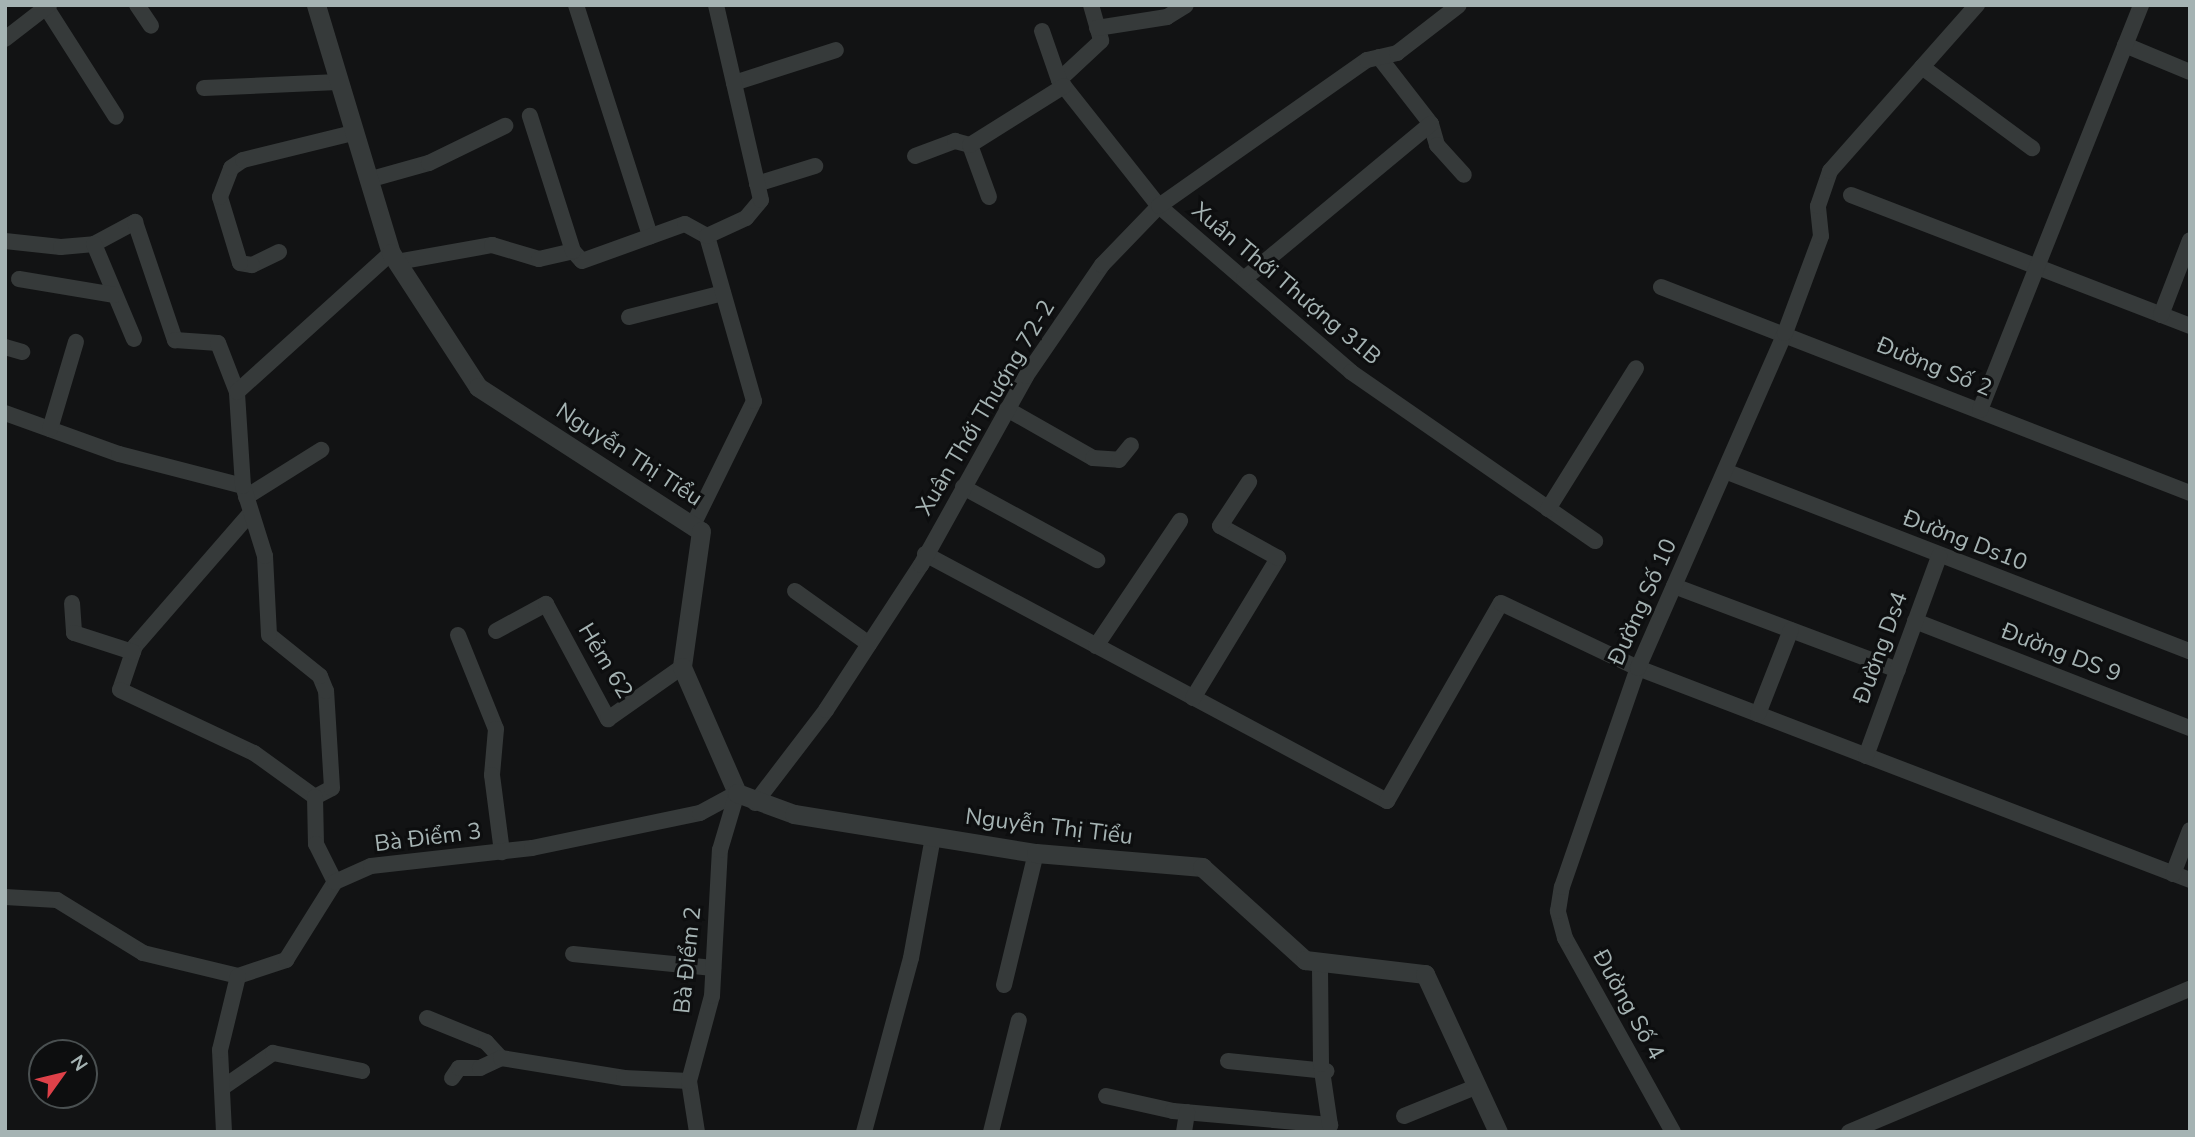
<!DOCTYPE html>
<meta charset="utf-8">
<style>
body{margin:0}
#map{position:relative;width:2195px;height:1137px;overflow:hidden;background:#121314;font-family:"Nunito Sans",sans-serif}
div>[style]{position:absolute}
.minor>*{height:16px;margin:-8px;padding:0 8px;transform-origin:8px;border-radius:8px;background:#363a3a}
.tertiary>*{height:19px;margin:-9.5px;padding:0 9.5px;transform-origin:9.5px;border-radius:9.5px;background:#363a3a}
span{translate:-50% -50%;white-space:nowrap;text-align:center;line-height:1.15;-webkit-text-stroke:6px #0d0e0f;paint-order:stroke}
.street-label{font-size:23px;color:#a5b3b3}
.frame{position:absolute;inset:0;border:7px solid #a5b3b3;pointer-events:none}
.north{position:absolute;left:28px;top:1039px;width:70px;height:70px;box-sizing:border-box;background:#0d0e0f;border:2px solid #4a5051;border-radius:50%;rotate:56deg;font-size:19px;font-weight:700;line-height:28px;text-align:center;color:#a5b3b3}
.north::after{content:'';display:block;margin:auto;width:24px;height:32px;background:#de4149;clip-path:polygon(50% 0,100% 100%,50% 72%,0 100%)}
</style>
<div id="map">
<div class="minor">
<i style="left:137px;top:5px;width:25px;rotate:56deg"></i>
<i style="left:576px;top:5px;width:243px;rotate:72.2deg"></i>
<i style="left:1091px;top:5px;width:37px;rotate:74deg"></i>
<i style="left:1101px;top:41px;width:57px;rotate:137.1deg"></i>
<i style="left:1059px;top:80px;width:161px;rotate:51.6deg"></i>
<i style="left:1159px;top:206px;width:254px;rotate:40.8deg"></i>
<i style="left:1351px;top:372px;width:297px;rotate:34.7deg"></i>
<i style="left:46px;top:7px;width:130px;rotate:57.5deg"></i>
<i style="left:1097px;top:28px;width:71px;rotate:-8.9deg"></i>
<i style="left:1167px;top:17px;width:22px;rotate:-32deg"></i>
<i style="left:1042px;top:31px;width:52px;rotate:70.9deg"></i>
<i style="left:5px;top:39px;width:56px;rotate:-37.7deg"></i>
<i style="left:2125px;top:45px;width:70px;rotate:22.6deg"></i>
<i style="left:1379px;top:57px;width:85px;rotate:52.2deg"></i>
<i style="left:1431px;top:124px;width:22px;rotate:74deg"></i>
<i style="left:1437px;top:145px;width:40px;rotate:48deg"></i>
<i style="left:1922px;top:67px;width:137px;rotate:36.4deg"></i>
<i style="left:734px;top:83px;width:107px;rotate:-17.9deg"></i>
<i style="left:204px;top:88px;width:134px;rotate:-2.6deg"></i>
<i style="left:915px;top:156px;width:43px;rotate:-20.6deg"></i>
<i style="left:955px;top:141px;width:16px;rotate:15deg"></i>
<i style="left:368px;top:180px;width:63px;rotate:-15.6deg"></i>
<i style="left:429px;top:163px;width:85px;rotate:-26deg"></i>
<i style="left:757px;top:184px;width:61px;rotate:-17.2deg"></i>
<i style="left:1851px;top:195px;width:363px;rotate:21.1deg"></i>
<i style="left:989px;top:197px;width:55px;rotate:-110.1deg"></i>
<i style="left:970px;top:145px;width:111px;rotate:-32.1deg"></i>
<i style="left:5px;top:241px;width:56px;rotate:6.1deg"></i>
<i style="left:61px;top:247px;width:33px;rotate:-5deg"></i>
<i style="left:94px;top:244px;width:47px;rotate:-28.2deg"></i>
<i style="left:135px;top:222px;width:125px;rotate:71.3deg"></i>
<i style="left:175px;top:340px;width:43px;rotate:4deg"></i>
<i style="left:218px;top:343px;width:53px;rotate:68.8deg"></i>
<i style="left:94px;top:244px;width:103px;rotate:67.2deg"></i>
<i style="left:573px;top:251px;width:13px;rotate:48deg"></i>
<i style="left:582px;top:261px;width:109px;rotate:-19.8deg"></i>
<i style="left:685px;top:224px;width:25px;rotate:29deg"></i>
<i style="left:279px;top:252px;width:30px;rotate:154deg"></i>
<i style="left:252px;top:265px;width:12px;rotate:-171deg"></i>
<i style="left:240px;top:263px;width:69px;rotate:-106.9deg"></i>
<i style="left:220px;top:197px;width:31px;rotate:-69deg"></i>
<i style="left:231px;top:168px;width:14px;rotate:-34deg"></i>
<i style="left:243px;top:160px;width:113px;rotate:-13.8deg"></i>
<i style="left:397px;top:262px;width:97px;rotate:-10.1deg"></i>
<i style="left:492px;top:245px;width:49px;rotate:16.6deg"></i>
<i style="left:539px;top:259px;width:35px;rotate:-13deg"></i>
<i style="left:573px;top:251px;width:142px;rotate:-107.7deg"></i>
<i style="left:19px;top:279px;width:97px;rotate:9.5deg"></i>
<i style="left:1244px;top:279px;width:243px;rotate:-39.7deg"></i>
<i style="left:1661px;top:287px;width:568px;rotate:21.28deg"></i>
<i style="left:2161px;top:315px;width:80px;rotate:-68.9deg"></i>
<i style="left:629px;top:317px;width:97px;rotate:-14.3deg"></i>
<i style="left:5px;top:347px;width:18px;rotate:16deg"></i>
<i style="left:1007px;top:409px;width:99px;rotate:29.7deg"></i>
<i style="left:1093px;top:458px;width:26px;rotate:4deg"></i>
<i style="left:1119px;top:460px;width:19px;rotate:-51deg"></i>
<i style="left:1980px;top:410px;width:436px;rotate:-68.3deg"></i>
<i style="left:5px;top:413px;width:121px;rotate:19.8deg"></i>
<i style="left:119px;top:454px;width:128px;rotate:14.5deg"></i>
<i style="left:50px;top:429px;width:91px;rotate:-73.4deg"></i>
<i style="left:1725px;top:471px;width:499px;rotate:21.2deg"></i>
<i style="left:963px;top:487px;width:153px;rotate:28.6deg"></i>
<i style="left:246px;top:497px;width:89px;rotate:-32.1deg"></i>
<i style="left:1548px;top:509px;width:166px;rotate:-58deg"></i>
<i style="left:248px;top:516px;width:172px;rotate:131deg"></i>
<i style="left:135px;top:646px;width:46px;rotate:108.8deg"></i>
<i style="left:120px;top:690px;width:148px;rotate:25.2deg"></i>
<i style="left:254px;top:753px;width:75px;rotate:35.8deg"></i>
<i style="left:693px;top:525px;width:138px;rotate:-63.8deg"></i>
<i style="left:754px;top:401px;width:172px;rotate:-105.9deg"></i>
<i style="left:707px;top:236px;width:43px;rotate:-24.8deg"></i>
<i style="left:746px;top:218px;width:23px;rotate:-50deg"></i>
<i style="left:761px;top:200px;width:200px;rotate:-103deg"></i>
<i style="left:925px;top:554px;width:524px;rotate:28.13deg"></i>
<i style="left:1387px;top:801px;width:228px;rotate:-60.1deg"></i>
<i style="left:1501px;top:603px;width:152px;rotate:25.4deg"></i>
<i style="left:1638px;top:668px;width:591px;rotate:21.01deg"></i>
<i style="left:1674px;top:586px;width:239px;rotate:20.6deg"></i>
<i style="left:795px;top:591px;width:91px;rotate:35.6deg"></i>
<i style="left:72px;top:603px;width:30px;rotate:86deg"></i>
<i style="left:74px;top:633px;width:62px;rotate:17.9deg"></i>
<i style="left:1915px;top:621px;width:295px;rotate:21.3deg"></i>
<i style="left:496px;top:631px;width:57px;rotate:-28.4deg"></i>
<i style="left:546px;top:604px;width:131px;rotate:61.7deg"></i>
<i style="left:608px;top:719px;width:90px;rotate:-35.1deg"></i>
<i style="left:458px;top:635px;width:101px;rotate:68deg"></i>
<i style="left:496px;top:729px;width:46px;rotate:95deg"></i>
<i style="left:492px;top:775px;width:78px;rotate:82.6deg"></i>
<i style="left:1096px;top:646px;width:151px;rotate:-56.1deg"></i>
<i style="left:1193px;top:698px;width:164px;rotate:-58.7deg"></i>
<i style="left:1278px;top:558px;width:66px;rotate:-151.1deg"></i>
<i style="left:1220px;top:526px;width:53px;rotate:-56.6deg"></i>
<i style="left:1758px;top:714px;width:90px;rotate:-68.6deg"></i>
<i style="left:1866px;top:756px;width:213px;rotate:-69.9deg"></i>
<i style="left:315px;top:797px;width:19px;rotate:-28deg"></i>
<i style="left:332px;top:788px;width:97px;rotate:-93.5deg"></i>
<i style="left:326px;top:691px;width:16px;rotate:-112deg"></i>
<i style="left:320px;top:676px;width:65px;rotate:-141.2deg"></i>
<i style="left:269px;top:635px;width:79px;rotate:-92.9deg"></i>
<i style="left:265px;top:556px;width:73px;rotate:-107.4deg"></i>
<i style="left:243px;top:486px;width:94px;rotate:-93.7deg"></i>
<i style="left:237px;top:392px;width:207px;rotate:-42.1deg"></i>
<i style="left:315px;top:797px;width:47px;rotate:88.8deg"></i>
<i style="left:316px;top:844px;width:42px;rotate:63.4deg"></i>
<i style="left:755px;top:803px;width:117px;rotate:-52.6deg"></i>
<i style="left:826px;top:710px;width:173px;rotate:-56.8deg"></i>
<i style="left:921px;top:565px;width:216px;rotate:-60.9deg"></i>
<i style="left:1026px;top:376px;width:135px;rotate:-55.6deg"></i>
<i style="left:1102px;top:265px;width:82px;rotate:-46deg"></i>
<i style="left:1159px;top:206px;width:254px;rotate:-35.1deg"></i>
<i style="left:1367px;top:60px;width:31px;rotate:-13deg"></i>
<i style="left:1397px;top:53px;width:78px;rotate:-37.7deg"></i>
<i style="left:2173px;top:874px;width:47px;rotate:-68.9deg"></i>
<i style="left:5px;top:897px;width:52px;rotate:3.3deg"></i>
<i style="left:57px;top:900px;width:101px;rotate:31.6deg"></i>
<i style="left:143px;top:953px;width:98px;rotate:13.6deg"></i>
<i style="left:573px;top:954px;width:141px;rotate:5.7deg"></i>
<i style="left:238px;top:976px;width:51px;rotate:-18.4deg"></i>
<i style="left:286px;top:960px;width:92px;rotate:-57.9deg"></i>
<i style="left:335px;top:882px;width:39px;rotate:-24deg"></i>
<i style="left:371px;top:866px;width:162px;rotate:-6.4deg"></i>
<i style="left:532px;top:848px;width:172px;rotate:-11.8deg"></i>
<i style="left:700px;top:813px;width:42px;rotate:-28.4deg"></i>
<i style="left:1004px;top:985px;width:136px;rotate:-76.4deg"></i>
<i style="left:427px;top:1018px;width:64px;rotate:22.1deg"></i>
<i style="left:486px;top:1042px;width:22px;rotate:47deg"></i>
<i style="left:1228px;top:1061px;width:99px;rotate:5.8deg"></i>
<i style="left:452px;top:1078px;width:12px;rotate:-55deg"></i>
<i style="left:459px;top:1068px;width:21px"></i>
<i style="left:480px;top:1068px;width:23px;rotate:-25deg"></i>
<i style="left:501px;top:1058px;width:125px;rotate:9.2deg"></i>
<i style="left:624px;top:1078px;width:65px;rotate:2.6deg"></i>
<i style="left:222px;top:1088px;width:62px;rotate:-34.5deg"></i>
<i style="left:273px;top:1053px;width:91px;rotate:11.4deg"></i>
<i style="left:1106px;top:1096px;width:69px;rotate:12.6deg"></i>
<i style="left:1173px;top:1111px;width:158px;rotate:5.1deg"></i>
<i style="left:1330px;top:1125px;width:62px;rotate:-98.4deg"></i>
<i style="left:1321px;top:1064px;width:103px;rotate:-90.6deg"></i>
<i style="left:1404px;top:1116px;width:80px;rotate:-22.1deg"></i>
<i style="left:224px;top:1132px;width:82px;rotate:-92.8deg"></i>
<i style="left:220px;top:1050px;width:76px;rotate:-76.3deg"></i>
<i style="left:697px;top:1132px;width:52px;rotate:-98.9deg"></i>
<i style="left:689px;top:1081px;width:88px;rotate:-74.9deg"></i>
<i style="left:712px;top:996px;width:146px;rotate:-86.9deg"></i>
<i style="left:720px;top:850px;width:59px;rotate:-73.4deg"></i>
<i style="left:864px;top:1132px;width:180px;rotate:-74.9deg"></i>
<i style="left:911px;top:958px;width:123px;rotate:-79.7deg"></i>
<i style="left:991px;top:1132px;width:115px;rotate:-76deg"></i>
<i style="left:1184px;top:1132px;width:20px;rotate:-81deg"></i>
<i style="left:1673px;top:1132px;width:222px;rotate:-119.1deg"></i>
<i style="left:1565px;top:938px;width:28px;rotate:-105deg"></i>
<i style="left:1558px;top:911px;width:24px;rotate:-81deg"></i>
<i style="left:1562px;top:887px;width:232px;rotate:-70.9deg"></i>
<i style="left:1638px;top:668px;width:366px;rotate:-66.3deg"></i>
<i style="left:1785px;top:333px;width:103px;rotate:-69.6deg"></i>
<i style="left:1821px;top:236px;width:30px;rotate:-96deg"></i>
<i style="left:1818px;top:206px;width:37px;rotate:-71deg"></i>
<i style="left:1830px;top:171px;width:222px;rotate:-48.5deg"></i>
<i style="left:1849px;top:1132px;width:370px;rotate:-22.8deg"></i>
</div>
<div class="tertiary">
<i style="left:316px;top:5px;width:259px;rotate:73.2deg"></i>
<i style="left:391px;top:253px;width:160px;rotate:57deg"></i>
<i style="left:478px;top:387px;width:265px;rotate:32.9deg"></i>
<i style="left:701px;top:531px;width:137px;rotate:98deg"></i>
<i style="left:682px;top:667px;width:137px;rotate:66.4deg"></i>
<i style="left:737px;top:793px;width:61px;rotate:20.2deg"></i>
<i style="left:794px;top:814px;width:245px;rotate:9.2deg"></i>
<i style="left:1036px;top:853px;width:167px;rotate:4.8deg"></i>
<i style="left:1202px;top:867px;width:139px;rotate:42.1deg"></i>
<i style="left:1305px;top:960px;width:121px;rotate:6.7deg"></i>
<i style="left:1425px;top:974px;width:174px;rotate:65.2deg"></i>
</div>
<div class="street-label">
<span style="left:1286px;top:284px;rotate:40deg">Xuân Thới Thượng 31B</span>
<span style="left:1934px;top:367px;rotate:22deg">Đường Số 2</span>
<span style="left:986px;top:408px;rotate:-59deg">Xuân Thới Thượng 72-2</span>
<span style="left:629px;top:455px;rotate:33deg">Nguyễn Thị Tiểu</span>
<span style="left:1965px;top:541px;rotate:21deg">Đường Ds10</span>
<span style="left:1643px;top:602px;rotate:-66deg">Đường Số 10</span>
<span style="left:1881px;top:648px;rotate:-70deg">Đường Ds4</span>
<span style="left:2061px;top:653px;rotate:21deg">Đường DS 9</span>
<span style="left:605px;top:661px;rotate:59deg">Hẻm 62</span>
<span style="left:1049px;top:827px;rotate:7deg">Nguyễn Thị Tiểu</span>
<span style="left:428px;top:838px;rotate:-7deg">Bà Điểm 3</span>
<span style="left:688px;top:960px;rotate:-84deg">Bà Điểm 2</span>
<span style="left:1628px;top:1005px;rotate:61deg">Đường Số 4</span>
</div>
<div class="frame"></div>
<div class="north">N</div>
</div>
